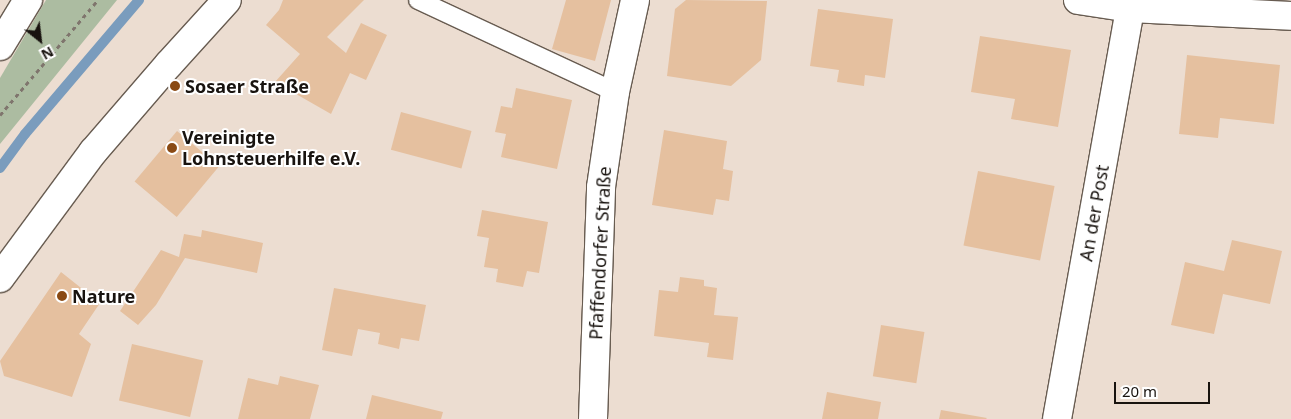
<!DOCTYPE html>
<meta charset="utf-8">
<style>
body{margin:0}
#map{position:relative;width:1291px;height:419px;overflow:hidden;background:#ecddd1;font-family:"Noto Sans",sans-serif}
div>[style]{position:absolute}
.green>*{inset:0;background:#acbca1}
.stream>*{height:10px;margin:-5px;padding:0 5px;transform-origin:5px;border-radius:5px;background:#7a9cbd}
.building>*{inset:0;background:#e5c09f;transform-origin:0 0}
.path>*{height:3px;margin-top:-1.5px;transform-origin:0;background:repeating-linear-gradient(90deg,#7f756d 0 4px,transparent 0 8px)}
.roads{filter:drop-shadow(1px 0 #685c51) drop-shadow(-1px 0 #685c51) drop-shadow(0 1px #685c51) drop-shadow(0 -1px #685c51)}
.service>*{height:18px;margin:-9px;padding:0 9px;transform-origin:9px;border-radius:9px;background:#fff}
.minor>*{height:28px;margin:-14px;padding:0 14px;transform-origin:14px;border-radius:14px;background:#fff}
.tertiary>*{height:28px;margin:-14px;padding:0 14px;transform-origin:14px;border-radius:14px;background:#fff}
.dots>*{width:14px;height:14px;translate:-50% -50%;box-sizing:border-box;border:2px solid #fff;border-radius:50%}
span{translate:-50% -50%;white-space:nowrap;text-align:center;line-height:1.15;-webkit-text-stroke:4px #fff;paint-order:stroke}
.poi-label{font-size:18px;color:#18130f;font-weight:700}
.left{translate:0 -50%;text-align:left}
.street-label{font-size:18px;color:#18130f}
.north{position:absolute;left:15px;top:15px;width:50px;height:50px;-webkit-text-stroke:4px #fff;paint-order:stroke;rotate:151deg;font-size:14px;font-weight:700;line-height:20px;text-align:center;color:#18130f}
.north::after{content:'';display:block;margin:auto;width:18px;height:22px;background:#18130f;clip-path:polygon(50% 0,100% 100%,50% 72%,0 100%)}
.scale{position:absolute;left:1114px;top:382px;width:96px;height:22px;box-sizing:border-box;border:2px solid #18130f;border-top:0;padding-left:6px;font-size:15px;line-height:18px;white-space:nowrap;color:#18130f;-webkit-text-stroke:4px #fff;paint-order:stroke}
</style>
<div id="map">
<div class="green">
<i style="clip-path:polygon(46px 0,117px 0,0 144px,0 78px)"></i>
</div>
<div class="stream">
<i style="left:0;top:168px;width:42px;rotate:-53.7deg"></i>
<i style="left:25px;top:134px;width:176px;rotate:-49.6deg"></i>
</div>
<div class="building">
<i style="clip-path:polygon(283px 0,364px 0,327px 37px,346px 53px,361px 23px,387px 35px,366px 80px,350px 73px,331px 114px,275px 82px,300px 54px,266px 25px,279px 10px)"></i>
<i style="clip-path:polygon(566px 0,611px 0,595px 61px,552px 49px)"></i>
<i style="clip-path:polygon(686px 0,767px 1px,761px 60px,731px 86px,667px 76px,675px 9px)"></i>
<i style="clip-path:polygon(818px 9px,893px 19px,885px 78px,865px 75px,864px 86px,837px 82px,839px 70px,810px 66px)"></i>
<i style="clip-path:polygon(980px 36px,1071px 50px,1058px 127px,1011px 119px,1015px 99px,971px 92px)"></i>
<i style="clip-path:polygon(1187px 55px,1280px 65px,1274px 124px,1220px 118px,1218px 138px,1179px 134px)"></i>
<i style="clip-path:polygon(516px 88px,572px 100px,557px 169px,501px 157px,506px 134px,495px 132px,501px 106px,512px 108px)"></i>
<i style="left:401px;top:112px;width:73px;height:39px;rotate:15deg"></i>
<i style="clip-path:polygon(664px 130px,727px 141px,723px 169px,733px 171px,729px 201px,716px 199px,713px 215px,652px 205px)"></i>
<i style="left:177px;top:131px;width:55px;height:66px;rotate:40deg"></i>
<i style="left:978px;top:171px;width:78px;height:76px;rotate:11deg"></i>
<i style="clip-path:polygon(482px 210px,548px 222px,539px 273px,527px 271px,523px 287px,496px 282px,498px 269px,484px 267px,489px 238px,477px 236px)"></i>
<i style="clip-path:polygon(202px 230px,263px 243px,257px 273px,185px 258px,156px 305px,138px 325px,120px 311px,161px 250px,179px 257px,184px 234px,201px 237px)"></i>
<i style="clip-path:polygon(1232px 240px,1282px 251px,1270px 304px,1223px 294px,1214px 334px,1171px 325px,1185px 262px,1224px 271px)"></i>
<i style="clip-path:polygon(61px 272px,100px 303px,79px 334px,91px 344px,72px 397px,4px 376px,0 361px)"></i>
<i style="clip-path:polygon(680px 277px,704px 280px,704px 286px,717px 288px,714px 315px,738px 317px,733px 360px,707px 357px,709px 343px,654px 336px,659px 290px,678px 292px)"></i>
<i style="clip-path:polygon(334px 288px,426px 305px,419px 341px,401px 338px,399px 349px,378px 344px,380px 333px,358px 329px,352px 356px,322px 350px)"></i>
<i style="left:881px;top:325px;width:44px;height:52px;rotate:9deg"></i>
<i style="left:132px;top:344px;width:73px;height:58px;rotate:13deg"></i>
<i style="clip-path:polygon(280px 376px,319px 385px,310px 419px,238px 419px,248px 378px,278px 385px)"></i>
<i style="clip-path:polygon(827px 392px,881px 402px,878px 419px,822px 419px)"></i>
<i style="clip-path:polygon(372px 395px,443px 412px,441px 419px,366px 419px)"></i>
<i style="clip-path:polygon(941px 410px,987px 418px,986px 419px,939px 419px)"></i>
</div>
<div class="path">
<i style="left:0;top:115px;width:151px;rotate:-49.6deg"></i>
</div>
<div class="roads">
<div class="service">
<i style="left:418px;top:0;width:217px;rotate:25deg"></i>
</div>
<div class="minor">
<i style="left:1078px;top:0;width:53px;rotate:8.7deg"></i>
<i style="left:1130px;top:8px;width:161px;rotate:2.8deg"></i>
<i style="left:0;top:46px;width:54px;rotate:-58.7deg"></i>
<i style="left:593px;top:419px;width:232px;rotate:-88deg"></i>
<i style="left:601px;top:187px;width:96px;rotate:-81.6deg"></i>
<i style="left:615px;top:92px;width:94px;rotate:-77.7deg"></i>
<i style="left:1057px;top:419px;width:417px;rotate:-79.9deg"></i>
</div>
<div class="tertiary">
<i style="left:0;top:278px;width:157px;rotate:-53.6deg"></i>
<i style="left:93px;top:152px;width:116px;rotate:-49.2deg"></i>
<i style="left:169px;top:64px;width:86px;rotate:-47.8deg"></i>
</div>
</div>
<div class="dots">
<i style="left:175px;top:86px;background:#8a4a14"></i>
<i style="left:172px;top:148px;background:#8a4a14"></i>
<i style="left:62px;top:296px;background:#8a4a14"></i>
</div>
<div class="poi-label">
<span class="left" style="left:185px;top:86px">Sosaer Straße</span>
<span class="left" style="left:182px;top:148px">Vereinigte<br>Lohnsteuerhilfe e.V.</span>
<span class="left" style="left:72px;top:296px">Nature</span>
</div>
<div class="street-label">
<span style="left:1094px;top:213px;rotate:-80deg">An der Post</span>
<span style="left:600px;top:253px;rotate:-87deg">Pfaffendorfer Straße</span>
</div>
<div class="north">N</div>
<div class="scale">20 m</div>
</div>
